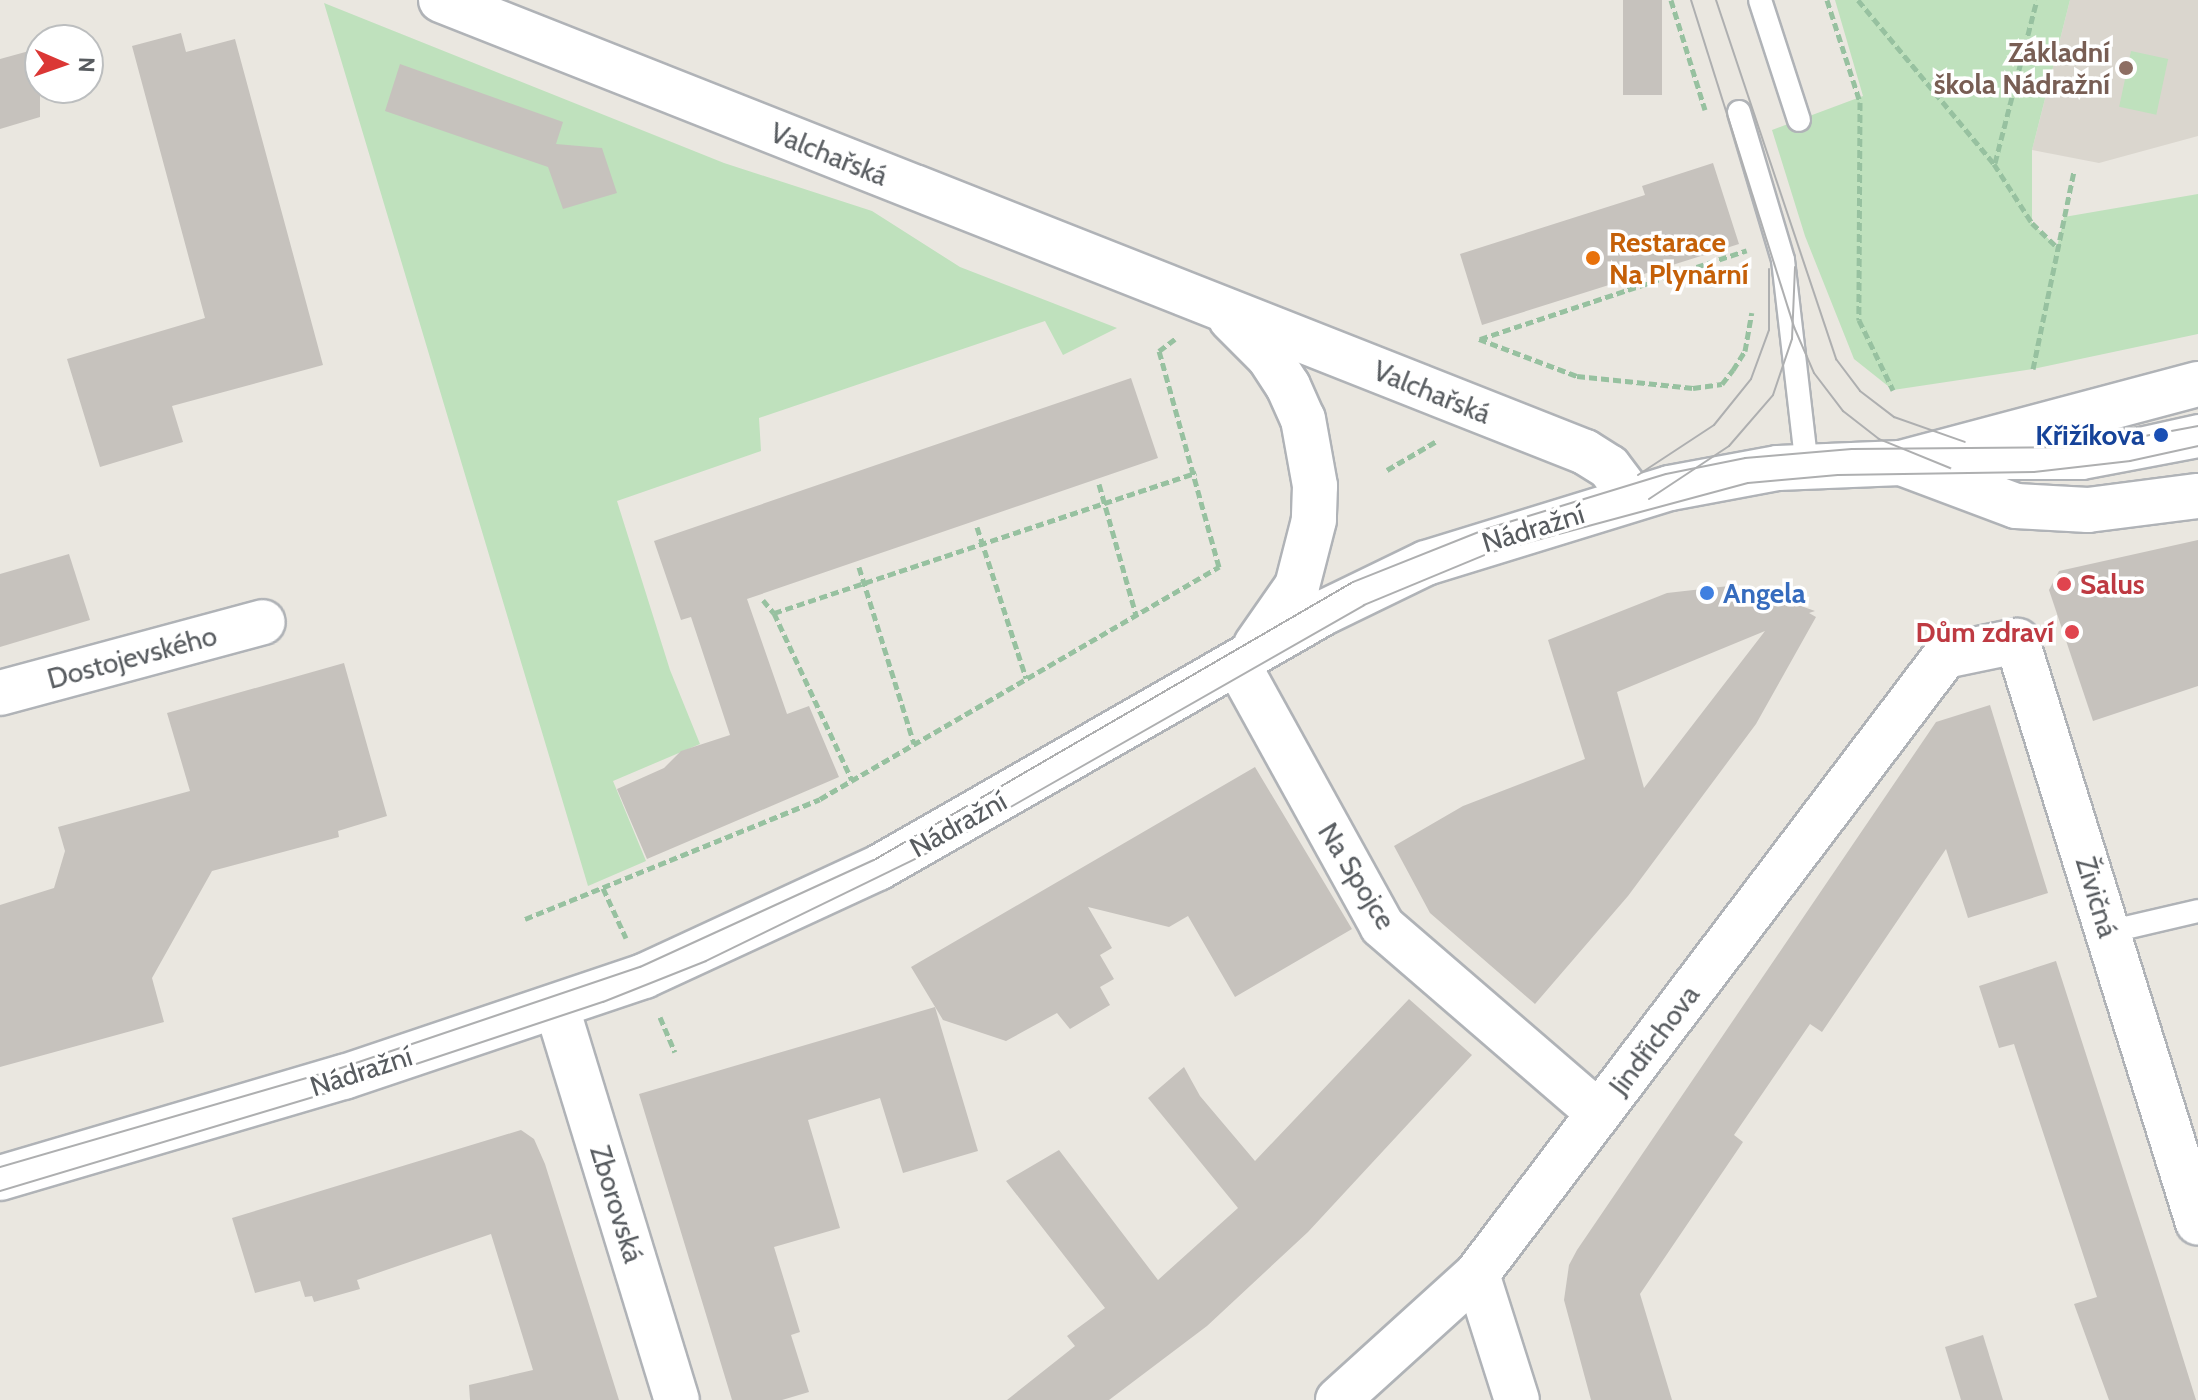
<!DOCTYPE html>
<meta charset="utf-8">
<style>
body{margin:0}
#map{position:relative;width:2198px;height:1400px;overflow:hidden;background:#eae7e0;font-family:Cabin,sans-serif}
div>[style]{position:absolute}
.education>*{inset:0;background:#dad6ce}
.green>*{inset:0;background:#bfe1bd;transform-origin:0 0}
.building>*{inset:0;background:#c6c2bd;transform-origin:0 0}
.path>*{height:5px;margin-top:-2.5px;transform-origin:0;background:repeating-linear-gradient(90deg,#97c1a0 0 8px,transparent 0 12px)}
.roads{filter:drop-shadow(2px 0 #b0b3b7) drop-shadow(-2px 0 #b0b3b7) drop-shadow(0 2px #b0b3b7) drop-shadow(0 -2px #b0b3b7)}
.lane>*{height:22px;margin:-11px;padding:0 11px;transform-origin:11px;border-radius:11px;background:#fff}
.street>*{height:44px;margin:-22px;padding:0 22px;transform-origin:22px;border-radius:22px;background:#fff}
.tram>*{height:2px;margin:-1px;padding:0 1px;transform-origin:1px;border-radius:1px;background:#aeafb0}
.dots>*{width:22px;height:22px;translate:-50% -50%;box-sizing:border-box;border:4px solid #fff;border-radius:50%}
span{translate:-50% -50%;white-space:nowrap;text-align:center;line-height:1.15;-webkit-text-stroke:7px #fff;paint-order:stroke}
.education-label{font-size:28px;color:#785e54;font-weight:700}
.right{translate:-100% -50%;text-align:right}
.street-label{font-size:28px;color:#585c60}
.food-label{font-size:28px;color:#c56008;font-weight:700}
.left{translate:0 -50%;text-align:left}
.transit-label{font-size:28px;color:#164399;font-weight:700}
.health-label{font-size:28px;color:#be3a42;font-weight:700}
.shop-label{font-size:28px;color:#366cbe;font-weight:700}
.north{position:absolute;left:24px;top:24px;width:80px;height:80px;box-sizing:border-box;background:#fff;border:2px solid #bcbebf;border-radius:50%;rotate:92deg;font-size:22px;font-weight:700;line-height:32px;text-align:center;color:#585c60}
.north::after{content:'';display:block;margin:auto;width:28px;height:36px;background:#db3735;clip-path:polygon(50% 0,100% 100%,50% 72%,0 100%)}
</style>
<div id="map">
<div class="education">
<i style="clip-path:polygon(2070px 0,2198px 0,2198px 136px,2099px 163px,2032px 150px)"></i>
</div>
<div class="green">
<i style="clip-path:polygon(1835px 0,2070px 0,2032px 150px,2032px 223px,2057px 247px,2064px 217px,2198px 194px,2198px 334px,2033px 369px,1893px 390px,1854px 359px,1805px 236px,1772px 130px,1863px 96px)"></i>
<i style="clip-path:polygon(324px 3px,724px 163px,872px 211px,960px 267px,1117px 328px,1063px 355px,1045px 321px,759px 418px,761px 451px,617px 501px,670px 670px,700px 744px,613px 781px,646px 861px,588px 886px)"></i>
<i style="left:2131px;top:51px;width:38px;height:57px;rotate:12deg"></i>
</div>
<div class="building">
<i style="left:1623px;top:0;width:39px;height:95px"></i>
<i style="clip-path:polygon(181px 33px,186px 52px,235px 39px,323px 365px,172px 406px,183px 442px,100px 467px,67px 359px,205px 318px,132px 46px)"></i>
<i style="clip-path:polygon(40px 48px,40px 117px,0 129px,0 59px)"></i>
<i style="clip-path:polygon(400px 64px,563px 122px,556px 144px,602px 148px,617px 193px,563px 209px,548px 167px,385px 111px)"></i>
<i style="clip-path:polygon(1713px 163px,1739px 244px,1482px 325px,1460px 254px,1645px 195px,1642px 186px)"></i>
<i style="clip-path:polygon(1131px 378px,1158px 458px,747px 599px,787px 714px,809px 706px,839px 777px,647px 859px,617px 789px,664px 768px,681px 751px,730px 735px,691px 617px,681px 620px,654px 541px)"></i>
<i style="clip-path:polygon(2198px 540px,2198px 686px,2093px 721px,2049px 590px,2059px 571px)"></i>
<i style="clip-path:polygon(69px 554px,90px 620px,0 647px,0 574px)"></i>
<i style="clip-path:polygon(evenodd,1729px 586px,1765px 593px,1815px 611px,1809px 613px,1816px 617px,1756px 724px,1628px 896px,1535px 1004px,1430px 913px,1394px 846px,1463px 806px,1585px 759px,1548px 640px,1667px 593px,1729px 586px,1765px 631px,1644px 788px,1617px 692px,1765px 631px)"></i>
<i style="clip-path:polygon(344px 663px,387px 816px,338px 831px,339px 837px,212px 871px,152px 978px,164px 1022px,0 1067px,0 905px,54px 888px,65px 851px,58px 827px,190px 791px,167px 713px)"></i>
<i style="clip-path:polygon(1990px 705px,2048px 893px,1968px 918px,1946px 849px,1822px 1032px,1810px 1024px,1734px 1135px,1743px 1142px,1640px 1294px,1672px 1400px,1591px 1400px,1564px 1300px,1569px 1265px,1577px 1250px,1936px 722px)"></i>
<i style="clip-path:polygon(1255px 767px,1352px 929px,1235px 997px,1188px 916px,1169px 927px,1088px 907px,1112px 948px,1100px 955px,1114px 979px,1100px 987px,1110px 1005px,1070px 1029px,1057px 1013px,1006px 1041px,943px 1020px,911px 967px)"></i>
<i style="clip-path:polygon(2056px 961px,2158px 1278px,2196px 1400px,2109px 1400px,2074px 1304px,2097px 1297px,2014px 1044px,1999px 1048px,1979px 986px)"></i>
<i style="clip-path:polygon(1409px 999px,1472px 1055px,1308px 1232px,1207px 1326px,1109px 1400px,1007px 1400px,1075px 1346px,1067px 1336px,1105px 1308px,1006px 1181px,1059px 1150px,1158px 1280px,1238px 1208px,1148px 1098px,1184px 1067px,1200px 1096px,1255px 1161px)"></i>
<i style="clip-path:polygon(935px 1007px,978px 1151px,903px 1173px,880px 1098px,808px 1120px,840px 1228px,774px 1247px,800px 1332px,791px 1335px,809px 1392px,782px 1400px,732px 1400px,639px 1094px)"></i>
<i style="clip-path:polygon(521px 1130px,534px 1139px,545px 1164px,619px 1400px,470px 1400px,469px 1385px,533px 1370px,491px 1234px,357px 1280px,360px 1289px,314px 1302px,312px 1296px,305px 1297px,300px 1281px,255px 1293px,232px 1218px)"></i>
<i style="clip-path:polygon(1983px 1335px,2003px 1400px,1961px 1400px,1945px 1347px)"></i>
</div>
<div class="path">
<i style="left:1671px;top:0;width:115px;rotate:72.8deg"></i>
<i style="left:1827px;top:0;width:107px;rotate:72.1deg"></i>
<i style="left:1860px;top:102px;width:218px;rotate:90.3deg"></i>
<i style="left:1859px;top:320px;width:78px;rotate:64.1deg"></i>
<i style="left:1858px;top:0;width:213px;rotate:50.3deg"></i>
<i style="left:1994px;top:164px;width:70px;rotate:57.2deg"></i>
<i style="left:2032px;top:223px;width:35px;rotate:44deg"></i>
<i style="left:1995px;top:163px;width:168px;rotate:-75.6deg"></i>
<i style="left:1479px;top:339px;width:105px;rotate:20.7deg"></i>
<i style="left:1577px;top:376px;width:117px;rotate:5.9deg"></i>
<i style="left:1693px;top:388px;width:29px;rotate:-8deg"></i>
<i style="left:1722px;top:384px;width:18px;rotate:-52deg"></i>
<i style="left:1733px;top:370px;width:22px;rotate:-58deg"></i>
<i style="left:1745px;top:351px;width:39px;rotate:-80deg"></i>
<i style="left:1480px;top:339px;width:281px;rotate:-18.4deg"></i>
<i style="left:2033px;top:369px;width:202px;rotate:-78.3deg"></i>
<i style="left:1387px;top:470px;width:56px;rotate:-30.3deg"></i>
<i style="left:1099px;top:484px;width:136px;rotate:74.2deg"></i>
<i style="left:977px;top:527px;width:159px;rotate:72deg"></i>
<i style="left:859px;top:567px;width:185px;rotate:72.7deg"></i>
<i style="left:763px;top:600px;width:17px;rotate:50deg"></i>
<i style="left:774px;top:613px;width:445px;rotate:-18.4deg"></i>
<i style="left:774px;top:613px;width:184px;rotate:65deg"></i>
<i style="left:603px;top:888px;width:55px;rotate:65.3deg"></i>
<i style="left:525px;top:919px;width:318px;rotate:-22.1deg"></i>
<i style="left:820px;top:799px;width:462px;rotate:-30.2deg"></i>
<i style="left:1219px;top:567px;width:224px;rotate:-105.5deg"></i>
<i style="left:1159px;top:351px;width:20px;rotate:-37deg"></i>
<i style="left:660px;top:1017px;width:38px;rotate:67deg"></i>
</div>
<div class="roads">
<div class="lane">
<i style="left:1760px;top:0;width:126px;rotate:72deg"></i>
<i style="left:1739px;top:112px;width:154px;rotate:73.4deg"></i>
<i style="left:1783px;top:260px;width:207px;rotate:83.4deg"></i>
<i style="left:1994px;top:456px;width:133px;rotate:-6.1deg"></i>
<i style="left:2126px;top:442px;width:74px;rotate:-12.5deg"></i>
<i style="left:1950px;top:468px;width:133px"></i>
<i style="left:2083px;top:468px;width:117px;rotate:-10.8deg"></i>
<i style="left:2108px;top:932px;width:92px;rotate:-13.1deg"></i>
</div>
<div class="street">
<i style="left:441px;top:0;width:1230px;rotate:21.56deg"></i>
<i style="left:1585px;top:452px;width:28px;rotate:32deg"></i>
<i style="left:1609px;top:467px;width:38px;rotate:53deg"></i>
<i style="left:1231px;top:319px;width:54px;rotate:45deg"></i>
<i style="left:1269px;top:357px;width:35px;rotate:57deg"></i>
<i style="left:1288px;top:386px;width:36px;rotate:66deg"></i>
<i style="left:1303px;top:419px;width:68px;rotate:79.8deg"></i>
<i style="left:1315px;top:486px;width:34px;rotate:92deg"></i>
<i style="left:1314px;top:520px;width:68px;rotate:104.4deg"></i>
<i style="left:1297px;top:586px;width:72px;rotate:124.8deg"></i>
<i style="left:1901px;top:463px;width:123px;rotate:20.5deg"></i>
<i style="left:2016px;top:506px;width:72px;rotate:3.2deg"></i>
<i style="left:2088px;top:510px;width:111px;rotate:-7.3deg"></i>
<i style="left:1237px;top:663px;width:300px;rotate:61.1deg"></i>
<i style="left:1382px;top:926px;width:286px;rotate:40.8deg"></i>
<i style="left:0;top:693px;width:272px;rotate:-15.1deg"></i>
<i style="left:557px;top:1008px;width:410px;rotate:73deg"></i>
<i style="left:0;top:1178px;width:359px;rotate:-16.4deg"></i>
<i style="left:344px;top:1077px;width:317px;rotate:-18.6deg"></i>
<i style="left:644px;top:976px;width:258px;rotate:-24.8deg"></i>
<i style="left:878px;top:868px;width:515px;rotate:-29.8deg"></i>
<i style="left:1325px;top:612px;width:112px;rotate:-25.9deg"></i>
<i style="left:1426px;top:563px;width:255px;rotate:-17.1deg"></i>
<i style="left:1670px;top:488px;width:110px;rotate:-10.5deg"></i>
<i style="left:1778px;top:468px;width:123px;rotate:-2.3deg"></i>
<i style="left:1901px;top:463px;width:307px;rotate:-14.9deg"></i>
<i style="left:1477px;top:1274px;width:132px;rotate:72.4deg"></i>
<i style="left:1338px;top:1400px;width:188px;rotate:-42.2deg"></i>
<i style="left:1477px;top:1274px;width:775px;rotate:-52.86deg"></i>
<i style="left:1945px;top:656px;width:74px;rotate:-11.8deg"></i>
<i style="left:2017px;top:641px;width:609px;rotate:72.72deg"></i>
</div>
</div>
<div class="tram">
<i style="left:1691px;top:0;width:343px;rotate:72.5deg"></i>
<i style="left:1794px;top:327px;width:50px;rotate:66.5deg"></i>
<i style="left:1814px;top:373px;width:48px;rotate:52.7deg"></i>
<i style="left:1843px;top:411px;width:46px;rotate:37.9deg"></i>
<i style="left:1879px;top:439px;width:77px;rotate:22.2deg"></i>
<i style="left:1716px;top:0;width:379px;rotate:71.5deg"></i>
<i style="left:1836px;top:359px;width:40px;rotate:53deg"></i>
<i style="left:1860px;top:391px;width:43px;rotate:37.4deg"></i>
<i style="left:1894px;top:417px;width:75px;rotate:19.4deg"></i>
<i style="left:1638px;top:475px;width:91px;rotate:-33.3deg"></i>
<i style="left:1714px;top:425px;width:59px;rotate:-51.2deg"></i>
<i style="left:1751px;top:379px;width:52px;rotate:-69.8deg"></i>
<i style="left:1769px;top:330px;width:61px;rotate:-90deg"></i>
<i style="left:1649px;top:499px;width:96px;rotate:-33.5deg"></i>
<i style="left:1729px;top:446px;width:67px;rotate:-49.2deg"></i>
<i style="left:1773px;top:395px;width:59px;rotate:-71.3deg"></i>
<i style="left:1792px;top:339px;width:72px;rotate:-87.6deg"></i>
<i style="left:0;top:1167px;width:355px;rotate:-16.2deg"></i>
<i style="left:341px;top:1068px;width:316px;rotate:-18.7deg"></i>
<i style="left:640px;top:967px;width:257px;rotate:-24.6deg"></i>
<i style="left:874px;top:860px;width:554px;rotate:-30.13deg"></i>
<i style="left:1353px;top:582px;width:143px;rotate:-21.7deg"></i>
<i style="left:1486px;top:529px;width:188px;rotate:-17deg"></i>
<i style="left:1666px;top:474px;width:81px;rotate:-11.4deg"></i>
<i style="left:1745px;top:458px;width:107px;rotate:-4.8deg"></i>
<i style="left:1852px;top:449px;width:234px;rotate:-0.5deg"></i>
<i style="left:2086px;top:447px;width:114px;rotate:-10.6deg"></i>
<i style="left:0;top:1191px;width:362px;rotate:-16.7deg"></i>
<i style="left:347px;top:1087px;width:270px;rotate:-18.4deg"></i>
<i style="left:603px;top:1002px;width:111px;rotate:-21.7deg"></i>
<i style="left:706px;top:961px;width:265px;rotate:-26deg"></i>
<i style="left:944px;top:845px;width:484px;rotate:-29.7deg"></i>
<i style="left:1364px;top:605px;width:139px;rotate:-22.5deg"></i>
<i style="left:1492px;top:552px;width:265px;rotate:-15.1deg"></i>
<i style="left:1748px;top:483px;width:90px;rotate:-5.1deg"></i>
<i style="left:1838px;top:475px;width:196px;rotate:-0.9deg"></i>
<i style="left:2034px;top:472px;width:97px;rotate:-6.5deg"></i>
<i style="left:2130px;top:461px;width:70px;rotate:-12.4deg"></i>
</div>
<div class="dots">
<i style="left:2126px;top:68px;background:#8d6e63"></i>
<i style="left:1593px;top:258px;background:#e8710a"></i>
<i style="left:2161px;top:435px;background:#1a4fb4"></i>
<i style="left:2064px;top:584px;background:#e0444e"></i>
<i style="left:1707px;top:593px;background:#3f7fe0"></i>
<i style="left:2072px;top:632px;background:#e0444e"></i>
</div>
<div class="education-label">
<span class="right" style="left:2110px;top:68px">Základní<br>škola Nádražní</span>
</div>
<div class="street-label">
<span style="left:829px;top:154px;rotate:22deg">Valchařská</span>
<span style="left:1432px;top:392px;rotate:22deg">Valchařská</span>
<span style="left:1533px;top:528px;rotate:-17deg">Nádražní</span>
<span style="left:132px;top:657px;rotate:-15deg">Dostojevského</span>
<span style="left:958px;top:824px;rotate:-29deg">Nádražní</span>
<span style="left:1357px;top:876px;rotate:58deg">Na Spojce</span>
<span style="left:2097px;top:897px;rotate:73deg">Živičná</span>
<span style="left:1654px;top:1040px;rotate:-53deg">Jindřichova</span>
<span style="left:361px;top:1071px;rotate:-18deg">Nádražní</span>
<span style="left:617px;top:1204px;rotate:73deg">Zborovská</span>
</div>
<div class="food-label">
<span class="left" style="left:1609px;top:258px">Restarace<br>Na Plynární</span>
</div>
<div class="transit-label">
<span class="right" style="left:2145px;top:435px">Křižíkova</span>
</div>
<div class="health-label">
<span class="left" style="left:2080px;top:584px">Salus</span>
<span class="right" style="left:2054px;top:632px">Dům zdraví</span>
</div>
<div class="shop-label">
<span class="left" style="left:1723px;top:593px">Angela</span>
</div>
<div class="north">N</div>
</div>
